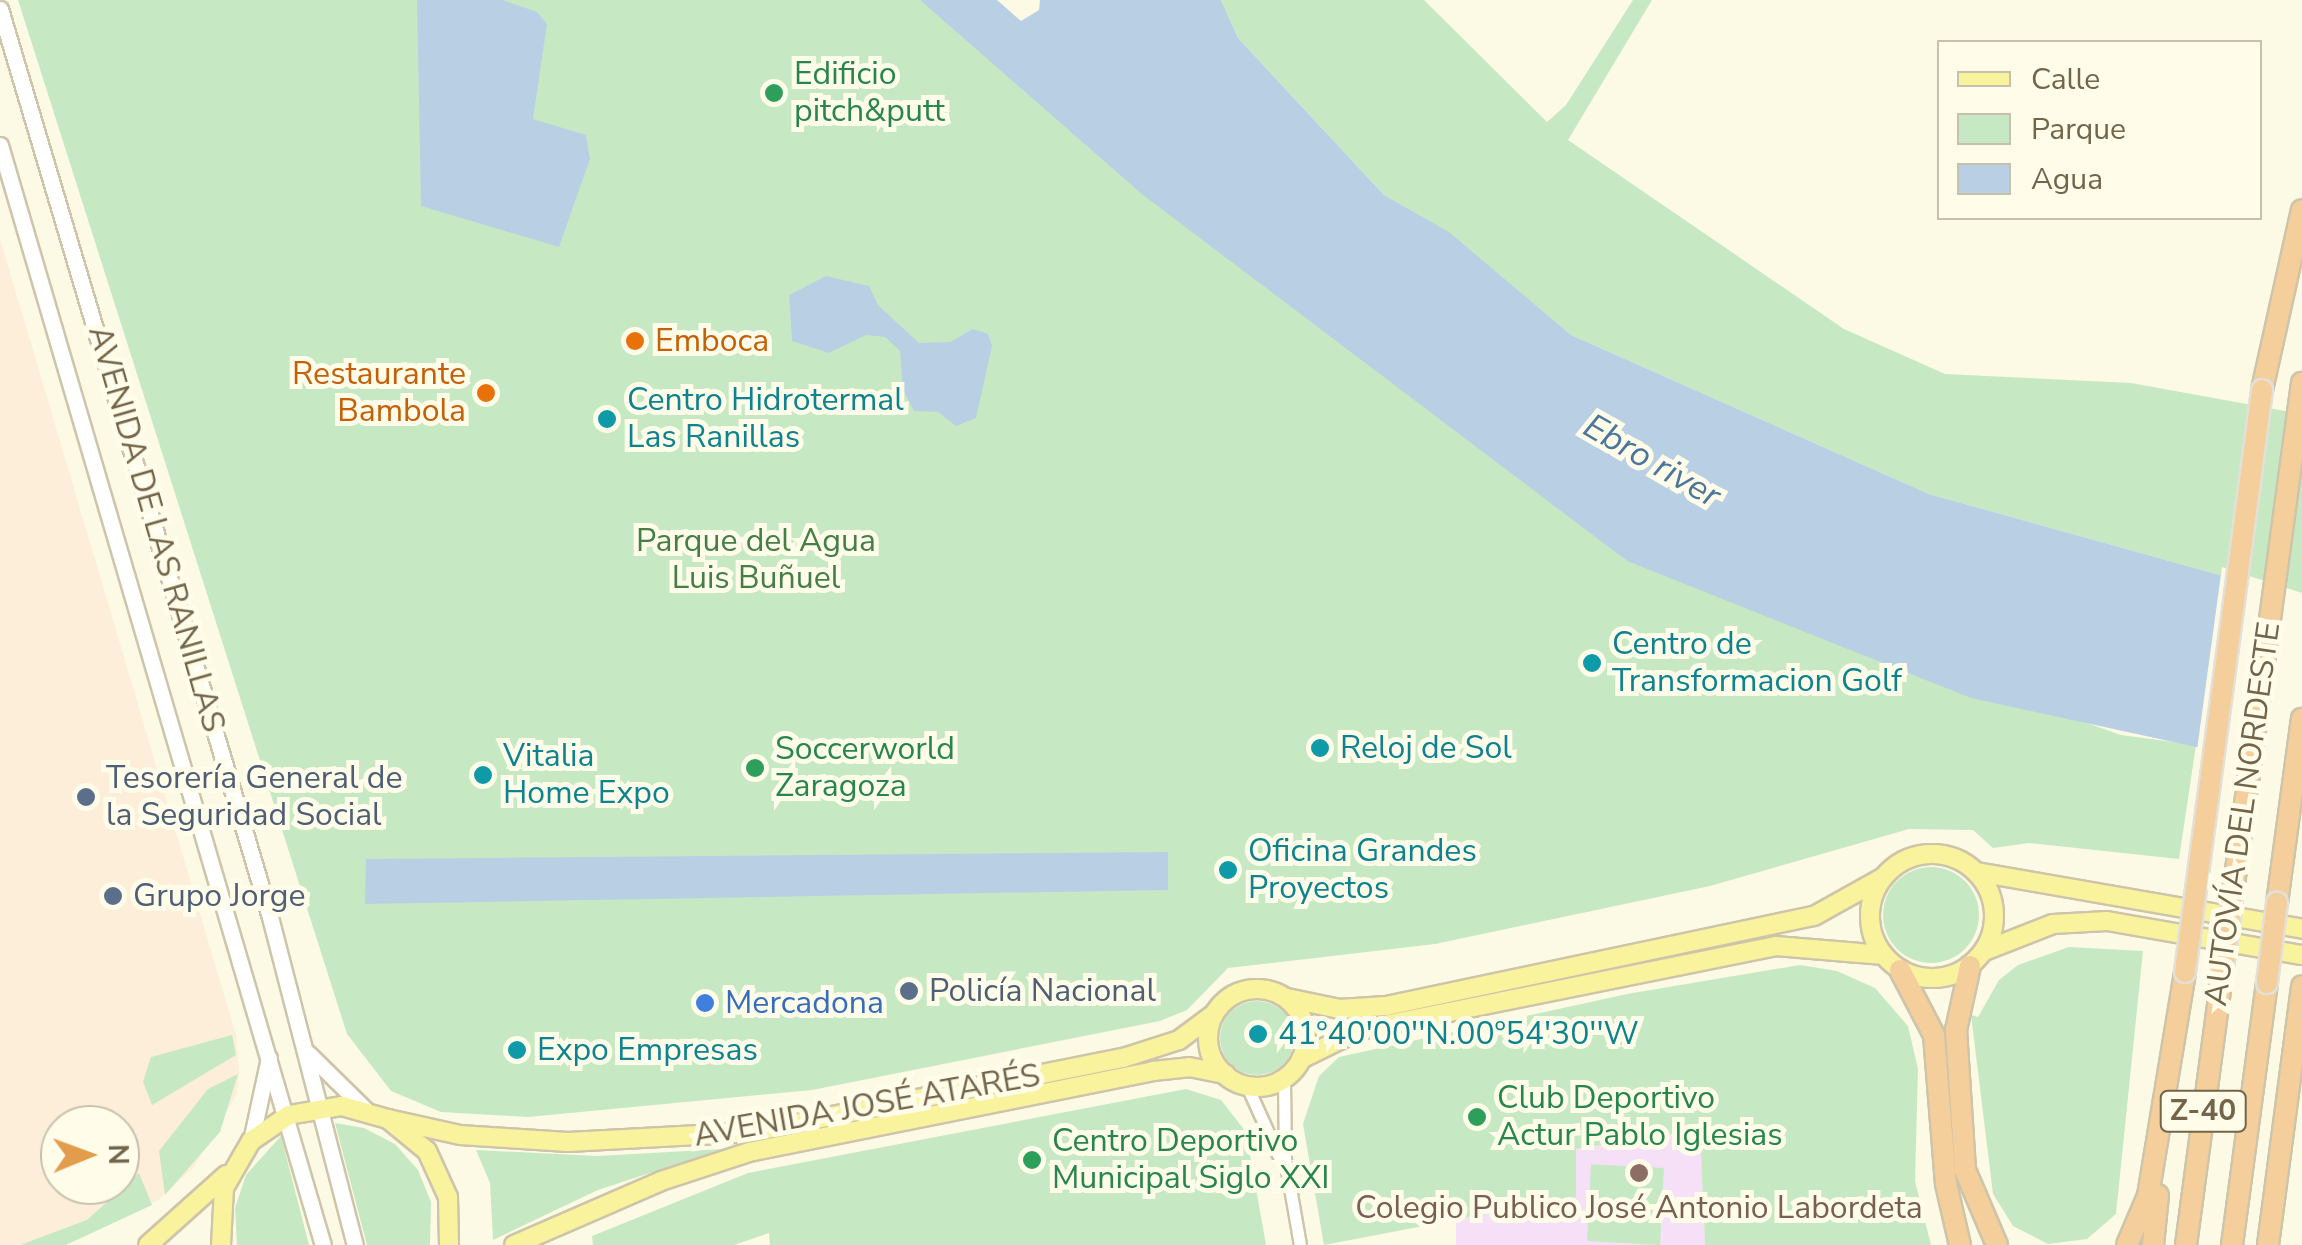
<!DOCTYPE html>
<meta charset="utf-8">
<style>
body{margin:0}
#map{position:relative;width:2302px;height:1245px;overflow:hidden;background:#fcfae4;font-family:"Nunito Sans",sans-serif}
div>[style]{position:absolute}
.commercial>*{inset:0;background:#fceed8}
.education>*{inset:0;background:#f6e0f8}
.green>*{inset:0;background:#c6e9c3;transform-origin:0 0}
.round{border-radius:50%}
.water>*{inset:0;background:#b9d0e4}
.pier>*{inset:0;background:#fcfae4}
.roads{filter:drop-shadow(2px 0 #cdc4aa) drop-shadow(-2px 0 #cdc4aa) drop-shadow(0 2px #cdc4aa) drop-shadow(0 -2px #cdc4aa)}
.minor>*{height:11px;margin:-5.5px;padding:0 5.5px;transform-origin:5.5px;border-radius:5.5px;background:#fff}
.secondary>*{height:15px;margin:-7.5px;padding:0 7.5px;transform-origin:7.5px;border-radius:7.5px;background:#fff}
.primary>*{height:18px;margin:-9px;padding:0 9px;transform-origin:9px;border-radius:9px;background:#f9f39e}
.primary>.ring{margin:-9px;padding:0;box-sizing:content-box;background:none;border:18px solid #f9f39e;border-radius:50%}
.motorway>*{height:20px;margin:-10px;padding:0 10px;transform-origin:10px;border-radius:10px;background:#f4cf9c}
.bridges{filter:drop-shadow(2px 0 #e3e0db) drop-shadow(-2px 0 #e3e0db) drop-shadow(0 2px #e3e0db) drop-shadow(0 -2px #e3e0db)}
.motorway-bridge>*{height:20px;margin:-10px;padding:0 10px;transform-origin:10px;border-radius:10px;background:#f4cf9c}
.dots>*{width:28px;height:28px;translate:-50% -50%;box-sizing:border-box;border:5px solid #fffdea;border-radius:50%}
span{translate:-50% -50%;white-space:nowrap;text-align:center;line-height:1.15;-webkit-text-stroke:10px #fffdea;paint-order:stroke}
.shield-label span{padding:2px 8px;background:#fffdea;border:2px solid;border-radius:8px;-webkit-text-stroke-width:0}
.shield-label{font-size:30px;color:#73654a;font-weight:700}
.leisure-label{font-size:32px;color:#27864d}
.left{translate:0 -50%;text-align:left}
.food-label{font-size:32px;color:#c56008}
.right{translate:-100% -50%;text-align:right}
.culture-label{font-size:32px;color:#0d838f}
.street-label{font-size:32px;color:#73654a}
.park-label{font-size:32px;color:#457e46}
.service-label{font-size:32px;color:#4e5e75}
.shop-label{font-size:32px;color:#366cbe}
.education-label{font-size:32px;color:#785e54}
.water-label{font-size:35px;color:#4d769b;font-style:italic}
.legend{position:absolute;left:1937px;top:40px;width:325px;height:180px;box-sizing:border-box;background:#fffdea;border:2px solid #c7c0aa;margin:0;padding:12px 18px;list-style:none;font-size:30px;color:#73654a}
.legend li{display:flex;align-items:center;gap:20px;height:50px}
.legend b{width:50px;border:2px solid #c7c0aa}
.north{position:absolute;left:40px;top:1105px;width:100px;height:100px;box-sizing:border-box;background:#fffdea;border:2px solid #c7c0aa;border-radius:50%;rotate:89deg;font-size:28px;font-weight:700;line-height:40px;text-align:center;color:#73654a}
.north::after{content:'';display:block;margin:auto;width:35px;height:45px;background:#e39c4c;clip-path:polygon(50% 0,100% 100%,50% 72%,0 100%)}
</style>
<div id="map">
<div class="commercial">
<i style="clip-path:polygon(evenodd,0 239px,236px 1035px,239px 1072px,237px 1094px,194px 1167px,157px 1201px,54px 1245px,0 1245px,0 239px,60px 1125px,120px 1125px,120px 1185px,60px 1185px,60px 1125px)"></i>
</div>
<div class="education">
<i style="clip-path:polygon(1701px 1130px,1705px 1245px,1456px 1245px,1456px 1220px,1575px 1197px,1576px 1149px)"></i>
</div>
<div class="green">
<i style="clip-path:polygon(18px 0,920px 0,1627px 561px,2121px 735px,2196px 745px,2179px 859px,2029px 843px,1993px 848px,1973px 830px,1909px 829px,1710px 886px,1435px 944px,1228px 968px,1187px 1010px,1160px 1021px,812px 1090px,528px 1117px,441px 1112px,391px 1091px,347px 1034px)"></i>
<i style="clip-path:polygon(1221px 0,1424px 0,1547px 122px,1566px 105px,1633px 0,1652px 0,1568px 140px,1844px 329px,1945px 374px,2131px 383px,2302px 414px,2302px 598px,1929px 494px,1571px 335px,1448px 232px,1384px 195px,1238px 38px)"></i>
<i class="round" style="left:1883px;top:867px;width:96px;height:96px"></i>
<i style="clip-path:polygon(2069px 947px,2143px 951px,2116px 1214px,2087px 1239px,2048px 1244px,2013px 1226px,1993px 1194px,1971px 1015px,1978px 1017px,1999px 980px,2018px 965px)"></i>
<i style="clip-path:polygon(1800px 965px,1837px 971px,1875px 988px,1908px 1026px,1918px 1069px,1915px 1181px,1931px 1245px,1705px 1245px,1700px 1130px,1576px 1149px,1576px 1197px,1324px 1245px,1303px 1124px,1319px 1076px,1339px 1057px,1627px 994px)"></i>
<i class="round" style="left:1220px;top:1001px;width:74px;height:74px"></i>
<i style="clip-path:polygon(232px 1035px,236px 1055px,152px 1105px,143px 1082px,151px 1057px)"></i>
<i style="clip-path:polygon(238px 1074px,220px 1132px,165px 1195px,159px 1151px,208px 1089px)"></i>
<i style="clip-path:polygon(1186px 1089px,1221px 1100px,1246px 1132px,1266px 1245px,770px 1245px,769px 1233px,734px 1245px,593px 1245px,592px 1236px,748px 1173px)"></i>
<i style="clip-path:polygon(335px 1123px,364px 1128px,395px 1144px,418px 1170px,431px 1202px,430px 1245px,367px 1245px)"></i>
<i style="clip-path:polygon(281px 1136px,309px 1245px,237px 1245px,235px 1208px,246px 1175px)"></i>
<i style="clip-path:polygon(723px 1149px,598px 1190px,493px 1240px,490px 1183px,476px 1150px,597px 1156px)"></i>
<i style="left:1664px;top:1168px;width:77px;height:73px;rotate:93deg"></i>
<i style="clip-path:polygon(139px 1173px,152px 1205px,66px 1245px,20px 1245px,87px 1220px)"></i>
</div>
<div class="water">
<i style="clip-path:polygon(417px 0,503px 0,537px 12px,547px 24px,533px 119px,586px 135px,590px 159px,559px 247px,421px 206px)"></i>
<i style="clip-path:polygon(920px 0,997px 0,1021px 21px,1039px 10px,1040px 0,1221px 0,1238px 38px,1384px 195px,1449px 232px,1571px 335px,1929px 494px,2302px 598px,2302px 770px,1971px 698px,1627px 561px,1143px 195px)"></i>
<i style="clip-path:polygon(826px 276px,869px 286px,878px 305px,919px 343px,950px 342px,973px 329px,988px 334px,992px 346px,976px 418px,956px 426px,938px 412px,914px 411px,903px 390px,900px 351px,885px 337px,866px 335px,829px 353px,792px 341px,789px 295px)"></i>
<i style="clip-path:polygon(1168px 852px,1168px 890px,365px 904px,366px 859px)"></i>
</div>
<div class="pier">
<i style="clip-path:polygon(2222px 567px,2302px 593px,2302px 775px,2197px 750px)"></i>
</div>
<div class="roads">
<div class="minor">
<i style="left:1284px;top:1079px;width:80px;rotate:89.3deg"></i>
<i style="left:1285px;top:1159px;width:87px;rotate:80.1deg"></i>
<i style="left:1247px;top:1086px;width:80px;rotate:65.7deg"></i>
</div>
<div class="secondary">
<i style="left:0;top:9px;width:947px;rotate:73.44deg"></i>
<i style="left:270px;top:917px;width:339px;rotate:75.5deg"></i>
<i style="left:0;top:145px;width:1146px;rotate:73.64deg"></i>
<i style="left:308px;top:1053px;width:81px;rotate:44.5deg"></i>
<i style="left:251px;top:1141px;width:85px;rotate:-77.8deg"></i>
</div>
<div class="primary">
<i class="ring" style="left:1870px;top:854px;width:106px;height:106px"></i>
<i style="left:1977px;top:872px;width:330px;rotate:9.9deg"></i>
<i style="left:1984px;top:951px;width:74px;rotate:-21.4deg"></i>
<i style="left:2053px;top:924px;width:54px;rotate:-3.2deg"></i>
<i style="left:2107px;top:921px;width:198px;rotate:9.9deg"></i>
<i class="ring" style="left:1208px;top:989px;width:80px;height:80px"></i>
<i style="left:1287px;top:998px;width:53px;rotate:11.9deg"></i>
<i style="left:1339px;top:1009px;width:47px;rotate:-3.7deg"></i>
<i style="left:1386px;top:1006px;width:437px;rotate:-11.9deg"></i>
<i style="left:1814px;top:916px;width:78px;rotate:-29.2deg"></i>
<i style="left:1301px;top:1059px;width:66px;rotate:-26.2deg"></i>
<i style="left:1360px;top:1030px;width:424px;rotate:-11.4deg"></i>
<i style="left:1776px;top:946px;width:108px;rotate:4.8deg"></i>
<i style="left:388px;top:1119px;width:74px;rotate:12.5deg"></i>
<i style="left:460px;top:1135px;width:108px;rotate:3.7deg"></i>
<i style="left:568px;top:1142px;width:184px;rotate:-3.1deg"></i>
<i style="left:752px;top:1132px;width:378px;rotate:-11.3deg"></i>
<i style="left:1123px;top:1058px;width:59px;rotate:-17.8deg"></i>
<i style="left:1179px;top:1040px;width:44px;rotate:-36.6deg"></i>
<i style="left:148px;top:1245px;width:105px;rotate:-41.9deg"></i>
<i style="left:221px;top:1245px;width:57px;rotate:-87deg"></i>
<i style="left:224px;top:1188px;width:54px;rotate:-60.1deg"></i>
<i style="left:251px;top:1141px;width:46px;rotate:-34.4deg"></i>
<i style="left:289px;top:1115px;width:54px;rotate:-9.6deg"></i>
<i style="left:342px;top:1106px;width:48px;rotate:15.8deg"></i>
<i style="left:388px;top:1119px;width:50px;rotate:39.4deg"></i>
<i style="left:427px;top:1151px;width:51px;rotate:65.5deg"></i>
<i style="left:448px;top:1197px;width:48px;rotate:88.8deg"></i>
<i style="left:514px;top:1245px;width:160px;rotate:-23.5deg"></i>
<i style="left:661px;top:1181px;width:93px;rotate:-18.2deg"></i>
<i style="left:749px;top:1152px;width:412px;rotate:-11.3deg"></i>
<i style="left:1153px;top:1071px;width:36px;rotate:-6deg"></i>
<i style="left:1189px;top:1067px;width:37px;rotate:11deg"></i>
</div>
<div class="motorway">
<i style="left:2262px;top:390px;width:184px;rotate:-77.5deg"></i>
<i style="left:2233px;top:892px;width:514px;rotate:-82.28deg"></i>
<i style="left:2277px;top:903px;width:186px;rotate:-82.3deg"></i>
<i style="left:1970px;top:966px;width:66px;rotate:102.3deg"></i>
<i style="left:1956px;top:1030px;width:140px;rotate:86.3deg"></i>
<i style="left:1965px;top:1170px;width:82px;rotate:66.9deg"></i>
<i style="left:1900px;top:970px;width:73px;rotate:62.4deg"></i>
<i style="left:1934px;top:1035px;width:149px;rotate:85.4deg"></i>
<i style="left:1946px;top:1184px;width:63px;rotate:77.1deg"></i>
<i style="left:2127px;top:1245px;width:53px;rotate:-66.8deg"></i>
<i style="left:2148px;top:1196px;width:227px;rotate:-80.6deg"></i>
<i style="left:2153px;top:1245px;width:50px;rotate:-84.3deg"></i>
<i style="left:2186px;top:1245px;width:271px;rotate:-82.4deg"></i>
<i style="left:2232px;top:1245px;width:264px;rotate:-82.4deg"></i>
<i style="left:2268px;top:1245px;width:261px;rotate:-82.5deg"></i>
</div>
</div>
<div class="bridges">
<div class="motorway-bridge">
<i style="left:2185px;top:972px;width:587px;rotate:-82.46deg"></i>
<i style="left:2222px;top:976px;width:85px;rotate:-82.5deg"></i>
<i style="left:2267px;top:983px;width:81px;rotate:-82.9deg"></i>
</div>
</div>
<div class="dots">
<i style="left:774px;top:93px;background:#2e9e5b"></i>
<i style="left:635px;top:341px;background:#e8710a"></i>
<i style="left:486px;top:393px;background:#e8710a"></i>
<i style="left:607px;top:419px;background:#0f9aa8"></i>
<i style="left:1592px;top:663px;background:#0f9aa8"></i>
<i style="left:1320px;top:748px;background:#0f9aa8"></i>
<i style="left:755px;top:768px;background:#2e9e5b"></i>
<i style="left:483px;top:775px;background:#0f9aa8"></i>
<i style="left:86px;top:797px;background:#5c6f8a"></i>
<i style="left:1228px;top:870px;background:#0f9aa8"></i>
<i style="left:113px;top:896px;background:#5c6f8a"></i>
<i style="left:909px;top:991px;background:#5c6f8a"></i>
<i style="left:705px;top:1003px;background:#3f7fe0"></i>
<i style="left:1258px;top:1034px;background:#0f9aa8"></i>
<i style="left:517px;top:1050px;background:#0f9aa8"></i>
<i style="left:1477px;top:1117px;background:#2e9e5b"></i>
<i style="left:1032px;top:1160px;background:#2e9e5b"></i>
<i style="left:1639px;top:1173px;background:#8d6e63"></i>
</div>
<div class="shield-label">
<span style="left:2203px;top:1111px">Z-40</span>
</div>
<div class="leisure-label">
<span class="left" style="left:794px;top:93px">Edificio<br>pitch&amp;putt</span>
<span class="left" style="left:775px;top:768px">Soccerworld<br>Zaragoza</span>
<span class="left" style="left:1497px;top:1117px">Club Deportivo<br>Actur Pablo Iglesias</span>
<span class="left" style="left:1052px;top:1160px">Centro Deportivo<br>Municipal Siglo XXI</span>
</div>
<div class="food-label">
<span class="left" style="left:655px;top:341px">Emboca</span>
<span class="right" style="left:466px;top:393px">Restaurante<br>Bambola</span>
</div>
<div class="culture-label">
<span class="left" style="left:627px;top:419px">Centro Hidrotermal<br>Las Ranillas</span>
<span class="left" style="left:1612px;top:663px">Centro de<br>Transformacion Golf</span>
<span class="left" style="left:1340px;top:748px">Reloj de Sol</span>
<span class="left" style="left:503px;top:775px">Vitalia<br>Home Expo</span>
<span class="left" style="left:1248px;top:870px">Oficina Grandes<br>Proyectos</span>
<span class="left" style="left:1278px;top:1034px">41º40'00''N.00º54'30''W</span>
<span class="left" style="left:537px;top:1050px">Expo Empresas</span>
</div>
<div class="street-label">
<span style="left:156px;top:529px;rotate:74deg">AVENIDA DE LAS RANILLAS</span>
<span style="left:2243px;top:814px;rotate:-82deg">AUTOVÍA DEL NORDESTE</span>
<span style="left:867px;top:1106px;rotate:-10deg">AVENIDA JOSÉ ATARÉS</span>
</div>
<div class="park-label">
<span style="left:756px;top:560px">Parque del Agua<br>Luis Buñuel</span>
</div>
<div class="service-label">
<span class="left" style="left:106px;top:797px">Tesorería General de<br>la Seguridad Social</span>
<span class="left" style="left:133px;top:896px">Grupo Jorge</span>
<span class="left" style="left:929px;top:991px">Policía Nacional</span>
</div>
<div class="shop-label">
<span class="left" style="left:725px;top:1003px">Mercadona</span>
</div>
<div class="education-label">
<span style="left:1639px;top:1208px">Colegio Publico José Antonio Labordeta</span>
</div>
<div class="water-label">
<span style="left:1652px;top:461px;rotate:30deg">Ebro river</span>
</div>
<ul class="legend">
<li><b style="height:12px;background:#f9f39e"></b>Calle</li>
<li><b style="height:28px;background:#c6e9c3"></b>Parque</li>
<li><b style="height:28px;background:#b9d0e4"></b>Agua</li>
</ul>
<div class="north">N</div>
</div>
